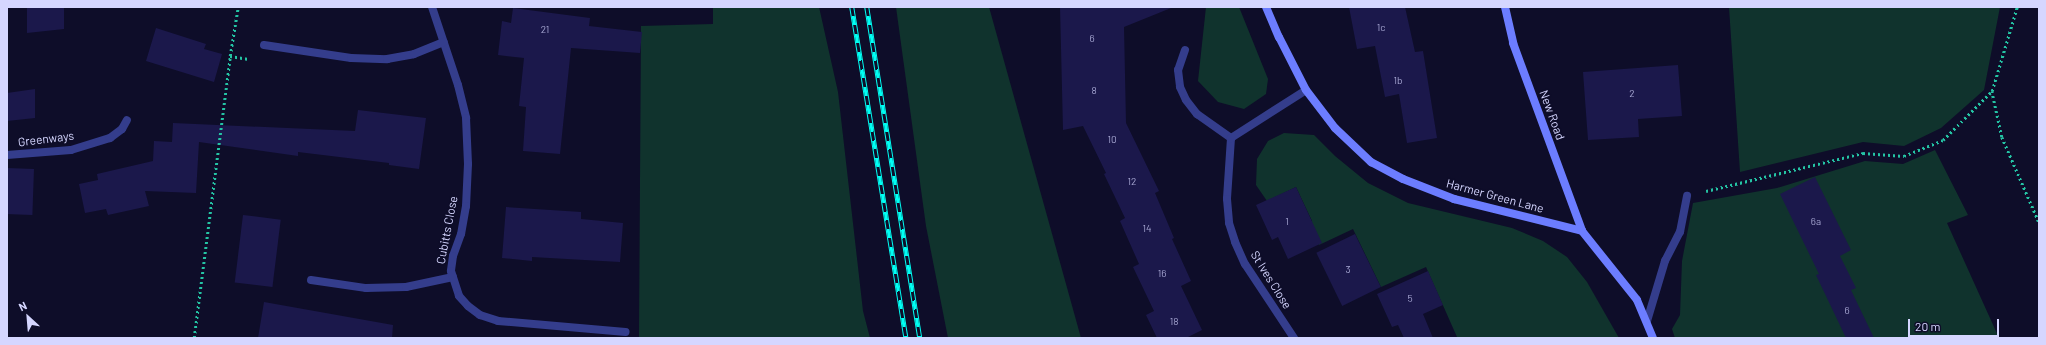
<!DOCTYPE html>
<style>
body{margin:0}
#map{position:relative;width:2046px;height:345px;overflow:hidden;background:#0e0d29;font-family:Barlow,sans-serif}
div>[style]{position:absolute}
.green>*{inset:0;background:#10332d}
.building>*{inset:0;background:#1b184b;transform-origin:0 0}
.path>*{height:2.5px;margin-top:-1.25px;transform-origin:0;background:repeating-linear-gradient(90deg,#24c4a4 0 2px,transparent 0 5px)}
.lane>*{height:8px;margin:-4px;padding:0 4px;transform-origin:4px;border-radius:4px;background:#343d8c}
.street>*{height:8px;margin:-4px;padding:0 4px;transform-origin:4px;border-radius:4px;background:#343d8c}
.secondary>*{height:8px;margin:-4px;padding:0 4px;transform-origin:4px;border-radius:4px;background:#6c7dff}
.rail>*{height:4.5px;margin-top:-2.25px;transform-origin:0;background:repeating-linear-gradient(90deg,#0e0d29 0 9px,#01fff4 0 18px);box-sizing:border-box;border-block:1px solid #01fff4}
span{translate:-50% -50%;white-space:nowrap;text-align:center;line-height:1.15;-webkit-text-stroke:3.5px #0e0d29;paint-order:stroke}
.number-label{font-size:10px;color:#a6a6d2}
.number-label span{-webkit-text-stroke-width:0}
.street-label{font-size:12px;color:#d5d6ff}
.frame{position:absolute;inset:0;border:8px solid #d5d6ff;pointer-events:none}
.north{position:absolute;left:8px;top:297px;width:40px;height:40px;-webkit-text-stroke:3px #0e0d29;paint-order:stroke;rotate:334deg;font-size:11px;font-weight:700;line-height:16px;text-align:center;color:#d5d6ff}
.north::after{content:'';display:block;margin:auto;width:14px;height:18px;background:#d5d6ff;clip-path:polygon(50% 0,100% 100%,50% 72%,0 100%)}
.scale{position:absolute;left:1908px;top:319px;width:91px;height:18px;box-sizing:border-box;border:2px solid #d5d6ff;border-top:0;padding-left:5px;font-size:12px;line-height:14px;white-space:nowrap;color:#d5d6ff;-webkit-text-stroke:3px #0e0d29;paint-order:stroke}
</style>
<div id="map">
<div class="green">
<i style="clip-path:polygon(713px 7px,819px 7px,838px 92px,863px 311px,870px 338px,639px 338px,641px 26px,713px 24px)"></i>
<i style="clip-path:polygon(896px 7px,989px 7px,1081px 338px,948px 338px,926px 226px)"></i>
<i style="clip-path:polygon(1206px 7px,1239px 7px,1268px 79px,1266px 94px,1244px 109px,1218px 102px,1198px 81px)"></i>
<i style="clip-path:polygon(1729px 7px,2000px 7px,1984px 90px,1941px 128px,1904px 146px,1863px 142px,1740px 172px)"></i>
<i style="clip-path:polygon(1284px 133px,1314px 135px,1335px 156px,1368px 183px,1408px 203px,1512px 228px,1543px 241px,1567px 257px,1587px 282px,1619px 338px,1455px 338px,1457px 337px,1426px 267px,1381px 287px,1353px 229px,1319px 245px,1310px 223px,1312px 221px,1296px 187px,1267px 201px,1256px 185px,1257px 159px,1268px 141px)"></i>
<i style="clip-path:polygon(1935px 150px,1968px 215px,1947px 223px,1999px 338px,1675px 338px,1672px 329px,1680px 315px,1682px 261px,1693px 203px,1777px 188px,1865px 161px,1903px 164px)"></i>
</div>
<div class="building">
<i style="clip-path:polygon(27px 7px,64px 7px,64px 29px,27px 33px)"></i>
<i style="clip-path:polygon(1060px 7px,1171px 7px,1171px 8px,1124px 27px,1126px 123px,1159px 191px,1155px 193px,1174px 238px,1172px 239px,1191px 281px,1181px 286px,1202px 330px,1186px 338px,1157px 338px,1146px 315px,1154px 311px,1133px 267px,1139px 264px,1120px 221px,1125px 218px,1104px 174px,1106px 173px,1083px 126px,1063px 130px)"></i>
<i style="clip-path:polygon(1349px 7px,1405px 7px,1415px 52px,1423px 51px,1437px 138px,1407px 143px,1399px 94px,1385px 97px,1375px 46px,1357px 49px)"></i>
<i style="clip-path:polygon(513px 8px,590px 18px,589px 26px,642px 32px,640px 53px,571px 48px,560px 154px,523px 151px,526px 107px,519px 106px,524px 58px,498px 55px,502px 21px,511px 23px)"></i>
<i style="clip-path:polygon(156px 28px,206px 44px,204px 49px,222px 54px,214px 82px,146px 61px)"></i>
<i style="clip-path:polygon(1678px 65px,1682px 116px,1638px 119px,1639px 137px,1588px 140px,1583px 72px)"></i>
<i style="clip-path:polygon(35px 89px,35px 118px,7px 121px,7px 93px)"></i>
<i style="clip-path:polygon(358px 110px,426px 118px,419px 169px,389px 165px,389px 163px,298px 152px,298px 156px,199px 142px,196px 193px,145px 191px,149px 206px,108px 215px,106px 209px,85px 213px,79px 184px,98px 180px,97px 174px,153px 161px,154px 141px,172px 142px,173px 123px,355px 131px)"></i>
<i style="left:7px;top:168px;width:27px;height:46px;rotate:2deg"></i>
<i style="clip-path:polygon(1815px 177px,1851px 250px,1840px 256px,1856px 288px,1851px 290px,1874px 338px,1846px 338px,1816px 275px,1819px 274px,1780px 194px)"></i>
<i style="clip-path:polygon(1296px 187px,1322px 243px,1288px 259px,1278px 237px,1272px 240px,1256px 205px)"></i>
<i style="clip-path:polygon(506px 207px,581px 212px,581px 219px,623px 223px,620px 262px,532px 257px,532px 261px,502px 258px)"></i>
<i style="left:243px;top:215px;width:38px;height:68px;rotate:7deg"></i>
<i style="left:1355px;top:234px;width:59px;height:43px;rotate:64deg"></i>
<i style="clip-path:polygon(1428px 271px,1443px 305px,1423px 314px,1433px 338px,1404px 338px,1398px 325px,1392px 327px,1377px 294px)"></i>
<i style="clip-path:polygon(264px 302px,393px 325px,392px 338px,258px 338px)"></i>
</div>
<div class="path">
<i style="left:230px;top:56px;width:19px;rotate:9deg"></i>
<i style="left:1992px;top:91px;width:47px;rotate:77.7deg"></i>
<i style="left:2002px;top:137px;width:93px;rotate:66.5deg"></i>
<i style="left:1706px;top:191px;width:162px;rotate:-13.6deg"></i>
<i style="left:1863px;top:153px;width:41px;rotate:4.2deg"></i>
<i style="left:1904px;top:156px;width:42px;rotate:-22.3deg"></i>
<i style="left:1943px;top:140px;width:69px;rotate:-45deg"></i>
<i style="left:1992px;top:91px;width:88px;rotate:-73.4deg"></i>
<i style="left:194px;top:338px;width:284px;rotate:-82.7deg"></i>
<i style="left:230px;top:56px;width:50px;rotate:-80.7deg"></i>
</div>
<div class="lane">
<i style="left:311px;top:280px;width:56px;rotate:8.3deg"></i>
<i style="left:366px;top:288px;width:40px;rotate:-1.4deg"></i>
<i style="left:406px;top:287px;width:48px;rotate:-12deg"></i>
<i style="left:1647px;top:321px;width:63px;rotate:-73.3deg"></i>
<i style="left:1665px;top:261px;width:33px;rotate:-63deg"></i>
<i style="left:1680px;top:232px;width:37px;rotate:-79deg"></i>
</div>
<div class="street">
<i style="left:432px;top:7px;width:82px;rotate:71.6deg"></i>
<i style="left:458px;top:85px;width:34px;rotate:76deg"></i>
<i style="left:466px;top:118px;width:46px;rotate:87.5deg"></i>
<i style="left:468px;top:164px;width:42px;rotate:92.7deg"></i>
<i style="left:466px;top:206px;width:28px;rotate:100deg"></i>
<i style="left:461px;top:234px;width:23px;rotate:110deg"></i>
<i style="left:453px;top:256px;width:15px;rotate:98deg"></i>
<i style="left:451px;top:271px;width:26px;rotate:72deg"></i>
<i style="left:459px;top:296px;width:13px;rotate:48deg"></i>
<i style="left:468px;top:306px;width:15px;rotate:37deg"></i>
<i style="left:480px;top:315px;width:19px;rotate:18deg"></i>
<i style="left:498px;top:321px;width:128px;rotate:4.9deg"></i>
<i style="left:264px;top:45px;width:88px;rotate:8.5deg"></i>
<i style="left:351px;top:58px;width:36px;rotate:2deg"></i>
<i style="left:387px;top:59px;width:27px;rotate:-10deg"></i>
<i style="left:414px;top:54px;width:32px;rotate:-22deg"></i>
<i style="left:1185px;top:50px;width:21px;rotate:109deg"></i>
<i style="left:1178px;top:70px;width:17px;rotate:83deg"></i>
<i style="left:1180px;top:87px;width:14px;rotate:65deg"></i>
<i style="left:1186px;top:100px;width:18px;rotate:52deg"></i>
<i style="left:1197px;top:114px;width:42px;rotate:35.2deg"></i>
<i style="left:1231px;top:138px;width:61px;rotate:93.8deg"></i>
<i style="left:1227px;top:199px;width:24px;rotate:85deg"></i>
<i style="left:1229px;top:223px;width:20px;rotate:72deg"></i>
<i style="left:1235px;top:242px;width:24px;rotate:66deg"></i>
<i style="left:1245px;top:264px;width:89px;rotate:56.5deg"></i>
<i style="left:1231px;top:138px;width:89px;rotate:-32.6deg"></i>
<i style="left:7px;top:155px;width:64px;rotate:-4.5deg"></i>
<i style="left:71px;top:150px;width:41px;rotate:-17.1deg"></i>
<i style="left:110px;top:138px;width:15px;rotate:-37deg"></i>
<i style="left:122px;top:129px;width:10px;rotate:-61deg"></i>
</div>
<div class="secondary">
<i style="left:1266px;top:7px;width:33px;rotate:67deg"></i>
<i style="left:1279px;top:37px;width:59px;rotate:63deg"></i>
<i style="left:1306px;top:90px;width:48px;rotate:52.7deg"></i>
<i style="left:1335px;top:128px;width:50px;rotate:43.4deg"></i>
<i style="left:1371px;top:162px;width:36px;rotate:28deg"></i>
<i style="left:1403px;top:179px;width:55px;rotate:21.4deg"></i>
<i style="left:1454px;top:199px;width:132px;rotate:14deg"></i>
<i style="left:1582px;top:231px;width:88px;rotate:51.4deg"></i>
<i style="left:1637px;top:300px;width:41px;rotate:67.2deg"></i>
<i style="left:1505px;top:7px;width:37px;rotate:77deg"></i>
<i style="left:1513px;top:43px;width:200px;rotate:69.8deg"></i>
</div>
<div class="rail">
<i style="left:852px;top:7px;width:335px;rotate:80.7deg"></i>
<i style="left:867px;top:7px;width:335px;rotate:80.9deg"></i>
</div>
<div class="number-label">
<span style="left:1381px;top:28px">1c</span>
<span style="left:545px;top:30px">21</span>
<span style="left:1092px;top:39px">6</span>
<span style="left:1398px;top:81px">1b</span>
<span style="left:1094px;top:91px">8</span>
<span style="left:1632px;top:94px">2</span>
<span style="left:1112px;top:140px">10</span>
<span style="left:1132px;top:182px">12</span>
<span style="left:1287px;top:222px">1</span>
<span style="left:1816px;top:222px">6a</span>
<span style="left:1147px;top:229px">14</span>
<span style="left:1348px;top:270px">3</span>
<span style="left:1162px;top:274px">16</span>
<span style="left:1410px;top:299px">5</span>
<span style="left:1847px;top:311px">6</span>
<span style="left:1174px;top:322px">18</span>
</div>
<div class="street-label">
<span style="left:1552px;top:115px;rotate:70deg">New Road</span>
<span style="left:46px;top:139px;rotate:-7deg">Greenways</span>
<span style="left:1495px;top:196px;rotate:15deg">Harmer Green Lane</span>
<span style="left:447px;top:230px;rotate:-79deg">Cubitts Close</span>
<span style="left:1271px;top:280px;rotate:58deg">St Ives Close</span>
</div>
<div class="frame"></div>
<div class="north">N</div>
<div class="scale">20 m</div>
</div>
